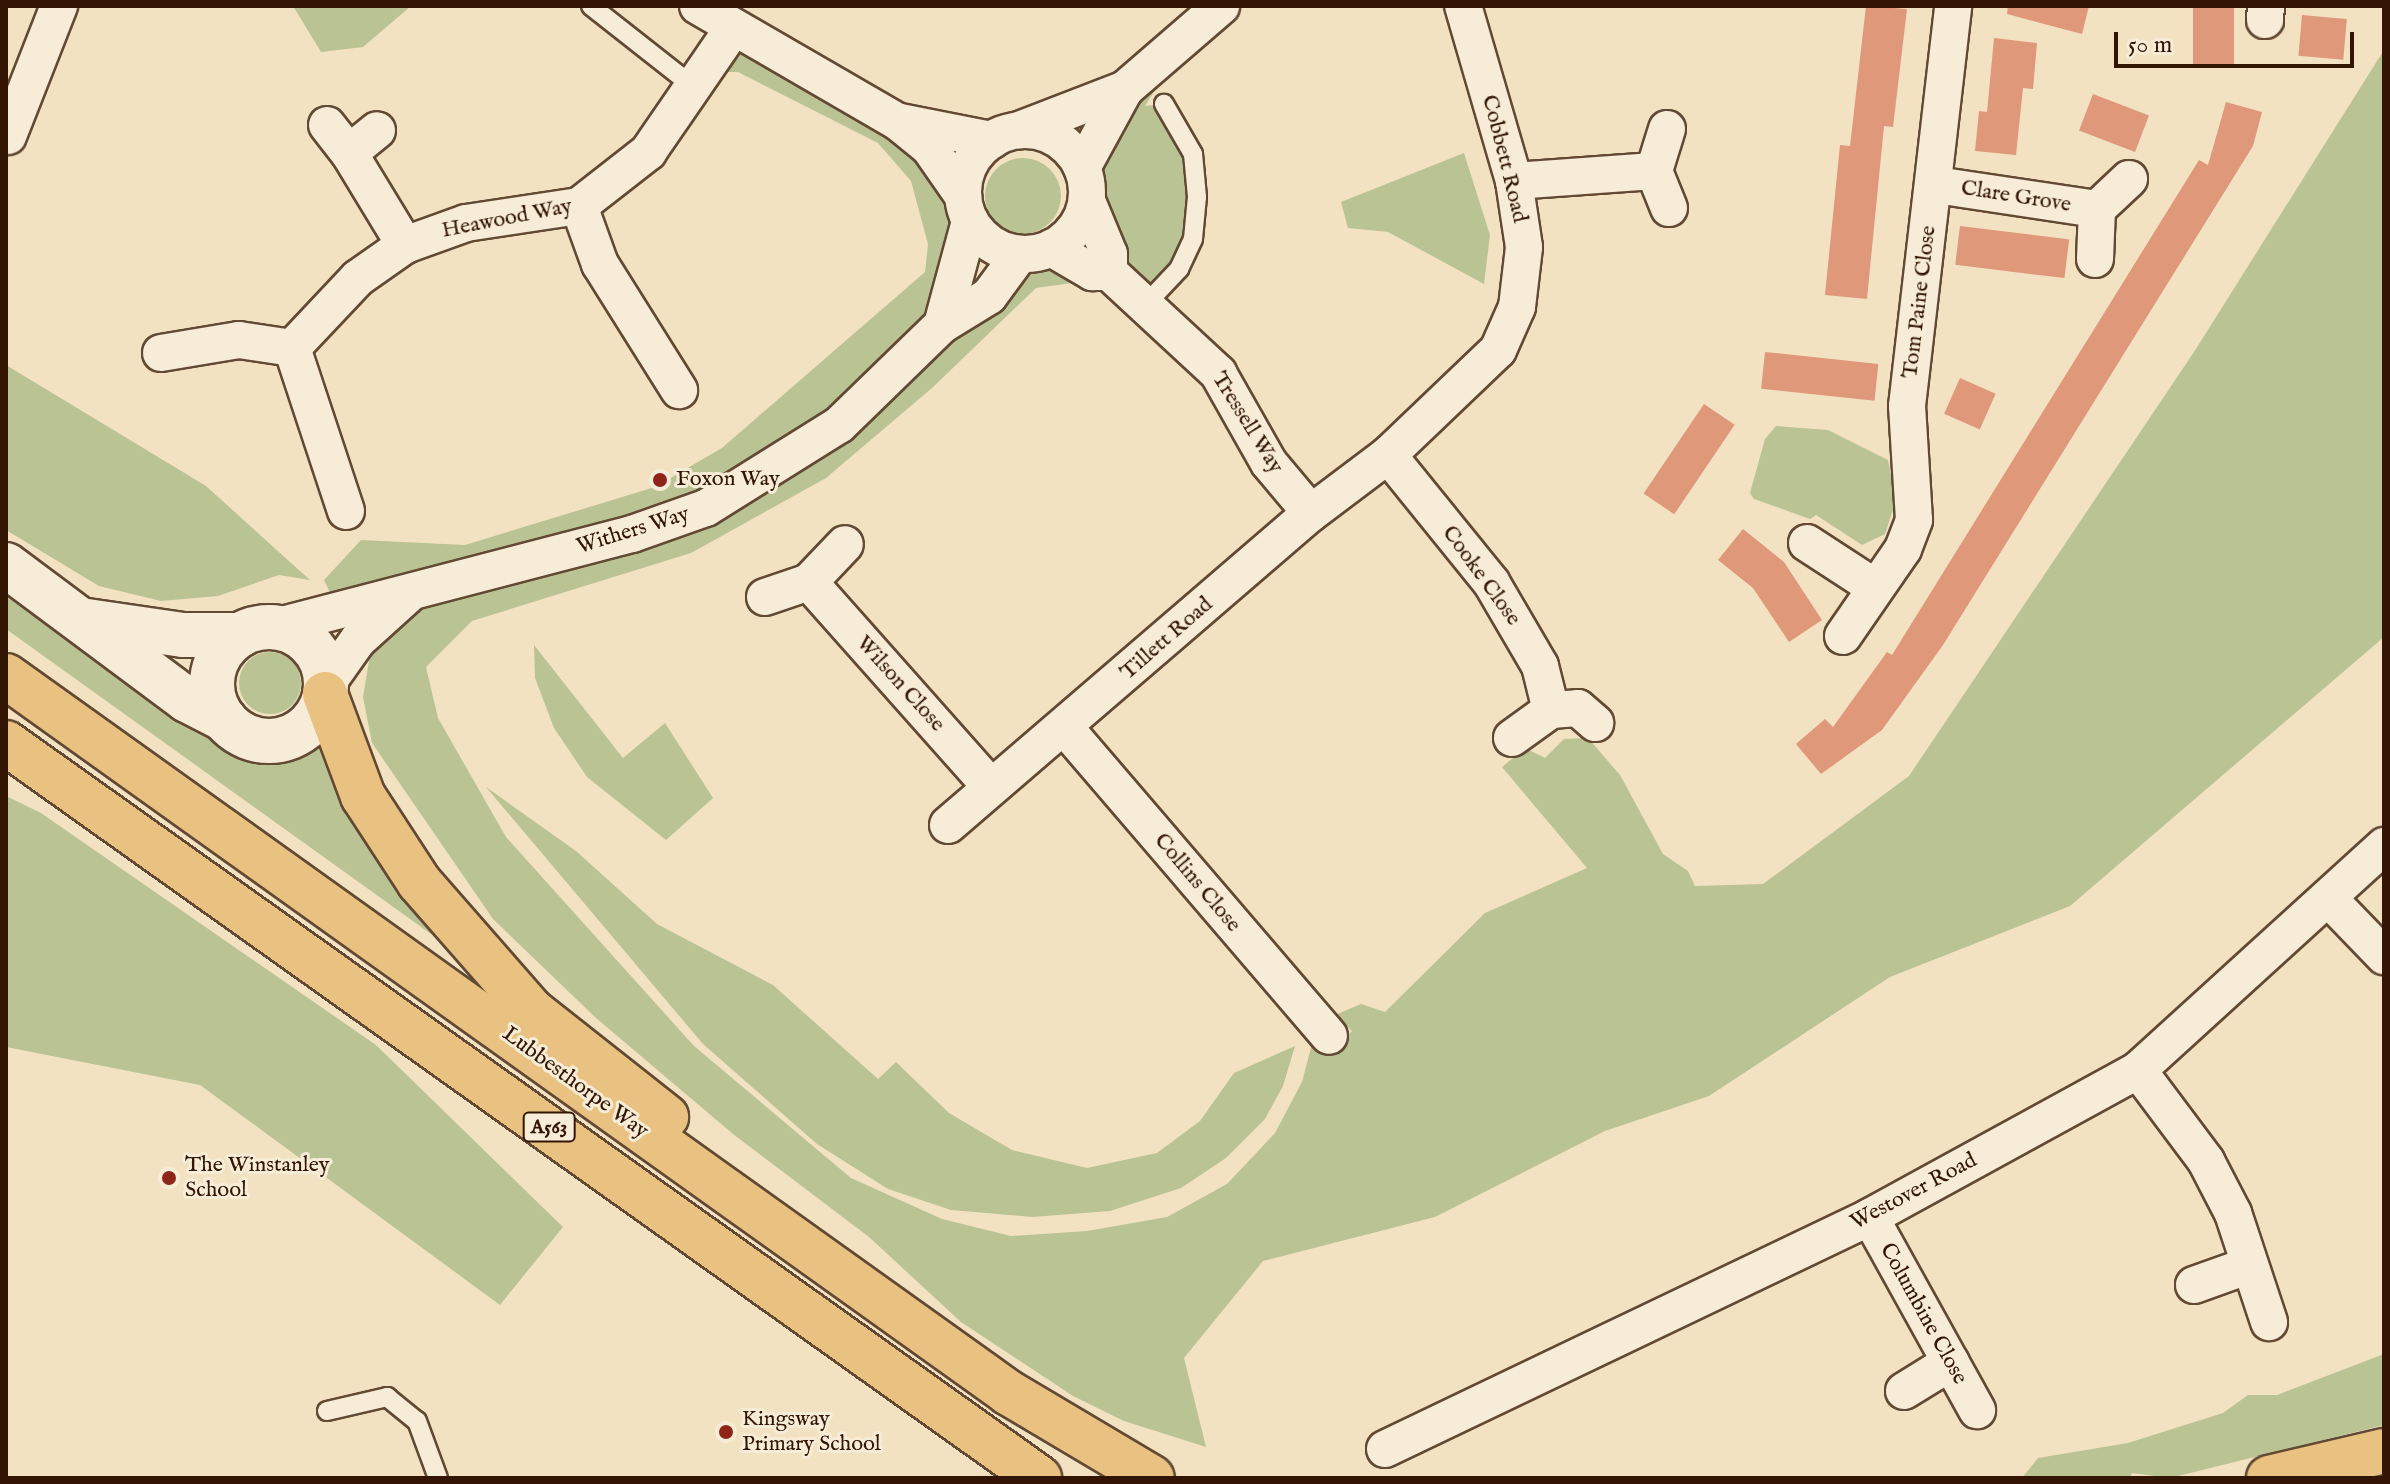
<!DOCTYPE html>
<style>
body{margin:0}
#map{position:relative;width:2390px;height:1484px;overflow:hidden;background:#f2e2c2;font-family:"IM FELL English",serif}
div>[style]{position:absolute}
.green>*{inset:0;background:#bac393}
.round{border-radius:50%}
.building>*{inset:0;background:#df9879;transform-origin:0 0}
.roads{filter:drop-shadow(2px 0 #624933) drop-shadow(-2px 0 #624933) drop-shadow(0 2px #624933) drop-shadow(0 -2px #624933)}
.lane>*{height:18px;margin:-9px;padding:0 9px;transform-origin:9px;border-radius:9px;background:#f7ecd7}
.street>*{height:36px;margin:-18px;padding:0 18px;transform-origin:18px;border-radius:18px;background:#f7ecd7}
.street>.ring{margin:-18px;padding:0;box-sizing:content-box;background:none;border:36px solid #f7ecd7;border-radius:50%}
.secondary>*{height:44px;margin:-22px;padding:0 22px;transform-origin:22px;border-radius:22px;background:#f7ecd7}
.secondary>.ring{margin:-22px;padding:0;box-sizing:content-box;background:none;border:44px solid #f7ecd7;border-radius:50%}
.highway>*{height:44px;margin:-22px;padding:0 22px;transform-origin:22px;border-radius:22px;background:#e9c181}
.dots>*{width:22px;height:22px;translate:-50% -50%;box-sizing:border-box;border:4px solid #f7ecd7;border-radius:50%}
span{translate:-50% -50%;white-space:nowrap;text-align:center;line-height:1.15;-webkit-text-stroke:6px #f7ecd7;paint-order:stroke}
.shield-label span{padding:2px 6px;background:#f7ecd7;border:2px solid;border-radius:6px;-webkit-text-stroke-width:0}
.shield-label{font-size:20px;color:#321603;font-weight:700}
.street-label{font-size:22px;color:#321603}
.poi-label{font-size:22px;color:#321603}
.left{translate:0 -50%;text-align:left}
.frame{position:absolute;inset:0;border:8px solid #321603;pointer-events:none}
.scale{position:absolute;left:2114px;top:32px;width:240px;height:36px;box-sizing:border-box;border:4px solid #321603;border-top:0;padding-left:10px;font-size:24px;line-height:28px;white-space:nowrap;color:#321603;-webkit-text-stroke:6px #f7ecd7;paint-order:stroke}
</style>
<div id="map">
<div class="green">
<i style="clip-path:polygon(293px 6px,411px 6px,363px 47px,321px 52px)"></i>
<i style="clip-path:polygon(732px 30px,898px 122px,963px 196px,943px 324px,1020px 254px,1092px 272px,1082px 168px,1190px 33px,1145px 106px,1164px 104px,1193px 154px,1193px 239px,1162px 289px,1086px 281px,1036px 288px,932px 388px,826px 478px,691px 553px,472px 621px,426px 667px,438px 718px,506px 837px,694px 1046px,851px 1178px,942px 1219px,1011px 1236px,1087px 1231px,1167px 1217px,1227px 1184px,1275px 1133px,1302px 1082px,1312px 1044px,1328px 1056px,1352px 1031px,1335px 1015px,1361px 1004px,1385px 1012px,1485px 913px,1587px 868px,1502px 767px,1525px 748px,1545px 758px,1564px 739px,1588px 738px,1620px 775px,1663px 854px,1688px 871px,1695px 886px,1763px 884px,1909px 776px,2194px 352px,2384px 50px,2384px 637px,2070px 906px,1890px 977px,1709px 1096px,1605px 1131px,1435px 1217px,1263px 1261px,1184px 1358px,1206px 1447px,1124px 1421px,1073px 1396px,961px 1322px,869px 1237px,733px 1134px,596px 1018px,493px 919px,372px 743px,363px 697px,371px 649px,338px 609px,324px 580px,361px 540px,465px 545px,655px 487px,722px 448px,925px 272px,928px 244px,911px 181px,878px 143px,738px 72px,704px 72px)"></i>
<i style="clip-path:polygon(1464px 153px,1490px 235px,1484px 284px,1388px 232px,1348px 228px,1341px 202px)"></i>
<i class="round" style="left:985px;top:158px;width:76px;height:76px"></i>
<i style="clip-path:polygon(6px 365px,206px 486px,310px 580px,279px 575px,218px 596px,161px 601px,99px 586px,6px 530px)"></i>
<i style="clip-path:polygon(1776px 426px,1828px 430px,1888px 460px,1896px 501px,1885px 534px,1862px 545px,1816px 515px,1810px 519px,1754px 499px,1750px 493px,1765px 439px)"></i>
<i style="clip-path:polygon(6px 580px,225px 749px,276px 760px,326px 739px,456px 942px,438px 939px,6px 629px)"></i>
<i style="clip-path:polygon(534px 645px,623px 758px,665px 723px,713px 798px,666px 840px,587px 777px,554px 728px,535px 678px)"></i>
<i class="round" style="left:239px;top:652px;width:62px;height:62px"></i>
<i style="clip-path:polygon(486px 787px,576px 851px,657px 924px,773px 985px,878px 1079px,896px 1062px,949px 1113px,1012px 1150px,1087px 1168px,1157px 1153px,1200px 1121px,1234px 1073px,1295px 1046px,1283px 1086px,1265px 1119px,1226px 1158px,1181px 1188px,1110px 1211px,1032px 1217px,951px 1210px,888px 1189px,817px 1144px,703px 1044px)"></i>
<i style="clip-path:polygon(6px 796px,41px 813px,376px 1045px,563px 1227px,500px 1305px,200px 1085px,6px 1047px)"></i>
<i style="clip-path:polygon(2384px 1354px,2384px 1425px,2170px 1478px,2132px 1473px,2130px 1478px,2022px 1478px,2038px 1458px,2128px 1443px,2223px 1413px,2248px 1395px,2277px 1395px)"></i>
</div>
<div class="building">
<i style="clip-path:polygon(1866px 6px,1907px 9px,1893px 127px,1884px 126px,1867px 299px,1825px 295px,1840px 145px,1850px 146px)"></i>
<i style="clip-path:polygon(2008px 6px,2089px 6px,2082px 34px,2007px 14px)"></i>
<i style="left:2193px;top:6px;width:41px;height:60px"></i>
<i style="left:2302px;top:15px;width:45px;height:41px;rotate:5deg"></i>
<i style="clip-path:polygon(1994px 38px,2037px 43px,2033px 89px,2023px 88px,2016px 155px,1975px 151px,1979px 111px,1987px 112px)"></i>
<i style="left:2093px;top:94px;width:60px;height:39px;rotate:21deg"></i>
<i style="clip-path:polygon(2226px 102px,2262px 112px,2253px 146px,1943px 645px,1882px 730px,1821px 774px,1796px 744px,1825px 719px,1833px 727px,1887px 652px,1892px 655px,2199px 160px,2208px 165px)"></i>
<i style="left:1960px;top:226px;width:110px;height:39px;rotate:7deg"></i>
<i style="left:1765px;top:352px;width:114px;height:37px;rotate:6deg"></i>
<i style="left:1960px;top:378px;width:39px;height:39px;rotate:24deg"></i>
<i style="left:1704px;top:404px;width:37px;height:108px;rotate:34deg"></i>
<i style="clip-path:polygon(1743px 529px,1784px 562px,1822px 620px,1789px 642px,1753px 588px,1718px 560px)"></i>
</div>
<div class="roads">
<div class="lane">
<i style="left:591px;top:6px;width:131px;rotate:38.2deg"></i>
<i style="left:1145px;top:305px;width:50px;rotate:-46.6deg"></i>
<i style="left:1179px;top:269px;width:33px;rotate:-65deg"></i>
<i style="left:1193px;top:239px;width:42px;rotate:-84.6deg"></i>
<i style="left:1197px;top:197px;width:43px;rotate:-95.3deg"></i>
<i style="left:1193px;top:154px;width:58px;rotate:-120.1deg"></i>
<i style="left:327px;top:1411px;width:62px;rotate:-13.1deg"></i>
<i style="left:387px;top:1397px;width:38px;rotate:39deg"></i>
<i style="left:417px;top:1421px;width:61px;rotate:69.8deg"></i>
</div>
<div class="street">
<i style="left:698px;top:6px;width:231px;rotate:30.1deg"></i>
<i style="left:898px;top:122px;width:40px;rotate:39deg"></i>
<i style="left:929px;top:147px;width:60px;rotate:55.2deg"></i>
<i style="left:2265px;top:20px;width:14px;rotate:-86deg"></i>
<i style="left:900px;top:122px;width:94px;rotate:11.1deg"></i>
<i style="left:327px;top:125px;width:36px;rotate:52deg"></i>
<i style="left:349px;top:153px;width:36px;rotate:-39deg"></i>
<i style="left:1667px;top:129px;width:44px;rotate:107.2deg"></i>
<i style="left:1654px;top:171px;width:40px;rotate:68deg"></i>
<i style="left:1019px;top:130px;width:114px;rotate:-21.1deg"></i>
<i style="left:1125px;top:89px;width:127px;rotate:-40.8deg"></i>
<i class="ring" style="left:963px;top:130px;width:88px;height:88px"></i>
<i style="left:8px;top:136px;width:140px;rotate:-68.6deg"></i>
<i style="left:349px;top:153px;width:108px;rotate:58.7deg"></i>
<i style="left:1082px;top:168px;width:90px;rotate:-61.4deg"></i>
<i style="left:1514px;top:181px;width:140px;rotate:-4.1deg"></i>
<i style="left:1936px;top:185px;width:163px;rotate:8.5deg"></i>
<i style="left:1087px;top:201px;width:57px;rotate:67.5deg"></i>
<i style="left:1109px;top:254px;width:18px;rotate:90deg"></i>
<i style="left:579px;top:206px;width:62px;rotate:70.1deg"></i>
<i style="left:600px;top:264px;width:149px;rotate:57.9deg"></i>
<i style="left:1051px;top:248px;width:48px;rotate:30.3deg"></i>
<i style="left:1092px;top:272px;width:17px"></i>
<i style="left:1109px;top:272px;width:149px;rotate:42.8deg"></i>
<i style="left:1218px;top:373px;width:103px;rotate:60.5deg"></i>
<i style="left:1269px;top:463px;width:65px;rotate:50deg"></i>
<i style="left:2095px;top:259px;width:50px;rotate:-87.7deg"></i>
<i style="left:2097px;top:209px;width:44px;rotate:-43.2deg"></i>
<i style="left:942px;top:325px;width:108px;rotate:-74.9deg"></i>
<i style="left:161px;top:353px;width:79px;rotate:-9.5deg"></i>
<i style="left:239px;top:340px;width:54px;rotate:8.6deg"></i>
<i style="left:1388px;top:455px;width:164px;rotate:51deg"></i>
<i style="left:1491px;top:582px;width:97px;rotate:59.7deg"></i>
<i style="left:1540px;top:666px;width:45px;rotate:76deg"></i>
<i style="left:346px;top:511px;width:172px;rotate:-108.3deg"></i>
<i style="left:292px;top:348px;width:96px;rotate:-46.7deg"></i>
<i style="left:358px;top:278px;width:57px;rotate:-35.1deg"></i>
<i style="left:405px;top:245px;width:65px;rotate:-19.8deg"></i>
<i style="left:466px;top:223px;width:114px;rotate:-8.6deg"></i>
<i style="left:579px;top:206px;width:88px;rotate:-38deg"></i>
<i style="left:648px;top:152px;width:148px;rotate:-55.5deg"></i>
<i style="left:1807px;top:543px;width:82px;rotate:33.1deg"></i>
<i style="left:809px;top:582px;width:274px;rotate:48.4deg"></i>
<i style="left:765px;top:597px;width:46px;rotate:-18.8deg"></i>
<i style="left:809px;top:582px;width:52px;rotate:-46.5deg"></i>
<i style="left:275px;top:627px;width:369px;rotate:-14.6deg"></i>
<i style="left:632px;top:534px;width:78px;rotate:-19.4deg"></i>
<i style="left:706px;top:508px;width:157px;rotate:-32deg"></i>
<i style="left:839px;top:425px;width:144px;rotate:-44.2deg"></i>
<i style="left:942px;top:325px;width:55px;rotate:-31.7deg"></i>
<i style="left:989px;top:296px;width:52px;rotate:-53.6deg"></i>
<i style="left:1843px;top:636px;width:106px;rotate:-55.4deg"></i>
<i style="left:1903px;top:549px;width:31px;rotate:-69deg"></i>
<i style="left:1914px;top:520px;width:114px;rotate:-93.5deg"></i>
<i style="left:1907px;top:406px;width:403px;rotate:-83.4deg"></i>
<i style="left:326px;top:685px;width:55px;rotate:-54.6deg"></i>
<i style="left:358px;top:640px;width:67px;rotate:-42deg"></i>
<i style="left:1066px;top:729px;width:404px;rotate:49.4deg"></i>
<i style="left:1512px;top:738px;width:48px;rotate:-35.7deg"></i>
<i style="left:1551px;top:710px;width:27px;rotate:-4deg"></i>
<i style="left:1578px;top:708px;width:23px;rotate:41deg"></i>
<i style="left:948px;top:825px;width:479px;rotate:-40.7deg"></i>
<i style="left:1311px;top:513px;width:96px;rotate:-37deg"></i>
<i style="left:1388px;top:455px;width:152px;rotate:-43.7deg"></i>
<i style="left:1498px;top:350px;width:47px;rotate:-66.2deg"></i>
<i style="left:1517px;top:307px;width:60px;rotate:-83.3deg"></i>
<i style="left:1524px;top:247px;width:67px;rotate:-98.6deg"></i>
<i style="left:1514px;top:181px;width:182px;rotate:-106.2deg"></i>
<i style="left:2328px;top:898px;width:81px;rotate:46deg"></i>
<i style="left:2138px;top:1070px;width:114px;rotate:53.2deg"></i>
<i style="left:2206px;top:1161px;width:59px;rotate:62.6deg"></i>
<i style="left:2233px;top:1213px;width:115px;rotate:71.7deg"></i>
<i style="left:1870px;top:1217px;width:221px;rotate:61deg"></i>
<i style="left:2194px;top:1285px;width:59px;rotate:-19.7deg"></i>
<i style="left:1904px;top:1391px;width:55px;rotate:-31.7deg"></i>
<i style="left:1385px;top:1449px;width:538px;rotate:-25.56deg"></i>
<i style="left:1870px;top:1217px;width:306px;rotate:-28.7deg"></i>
<i style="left:2138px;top:1070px;width:333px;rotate:-42.3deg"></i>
</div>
<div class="secondary">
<i style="left:6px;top:565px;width:226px;rotate:36.7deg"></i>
<i style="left:187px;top:700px;width:42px;rotate:27.2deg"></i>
<i style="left:87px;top:621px;width:97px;rotate:8.3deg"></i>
<i style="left:183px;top:635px;width:57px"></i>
<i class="ring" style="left:212px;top:627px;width:70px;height:70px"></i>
</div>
<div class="highway">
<i style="left:6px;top:676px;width:1233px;rotate:35.56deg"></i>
<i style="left:1009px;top:1393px;width:166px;rotate:30.7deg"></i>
<i style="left:325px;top:694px;width:109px;rotate:69.6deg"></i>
<i style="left:363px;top:796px;width:103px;rotate:56.9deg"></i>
<i style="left:419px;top:882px;width:171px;rotate:48.8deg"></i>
<i style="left:532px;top:1011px;width:171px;rotate:38.3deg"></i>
<i style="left:6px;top:743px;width:1268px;rotate:35.43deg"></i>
<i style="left:2269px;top:1478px;width:118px;rotate:-13.2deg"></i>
</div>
</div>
<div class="dots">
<i style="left:660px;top:480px;background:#8f2418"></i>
<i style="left:169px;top:1178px;background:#8f2418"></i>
<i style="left:726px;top:1432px;background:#8f2418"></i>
</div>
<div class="shield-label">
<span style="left:549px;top:1127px">A563</span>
</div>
<div class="street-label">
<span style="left:1504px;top:159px;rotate:76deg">Cobbett Road</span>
<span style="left:2016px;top:197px;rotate:9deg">Clare Grove</span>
<span style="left:507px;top:219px;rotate:-11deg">Heawood Way</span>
<span style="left:1920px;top:302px;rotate:-83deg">Tom Paine Close</span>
<span style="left:1247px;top:423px;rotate:58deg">Tressell Way</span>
<span style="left:633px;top:531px;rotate:-17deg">Withers Way</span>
<span style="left:1481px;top:576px;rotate:54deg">Cooke Close</span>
<span style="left:1167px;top:639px;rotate:-41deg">Tillett Road</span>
<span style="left:900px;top:684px;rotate:48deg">Wilson Close</span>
<span style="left:1197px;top:883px;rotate:50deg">Collins Close</span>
<span style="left:575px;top:1083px;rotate:36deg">Lubbesthorpe Way</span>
<span style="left:1914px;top:1192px;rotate:-28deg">Westover Road</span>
<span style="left:1923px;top:1314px;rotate:61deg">Columbine Close</span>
</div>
<div class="poi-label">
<span class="left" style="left:676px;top:480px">Foxon Way</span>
<span class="left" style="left:185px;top:1178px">The Winstanley<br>School</span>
<span class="left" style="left:742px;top:1432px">Kingsway<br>Primary School</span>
</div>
<div class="frame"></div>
<div class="scale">50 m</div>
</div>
